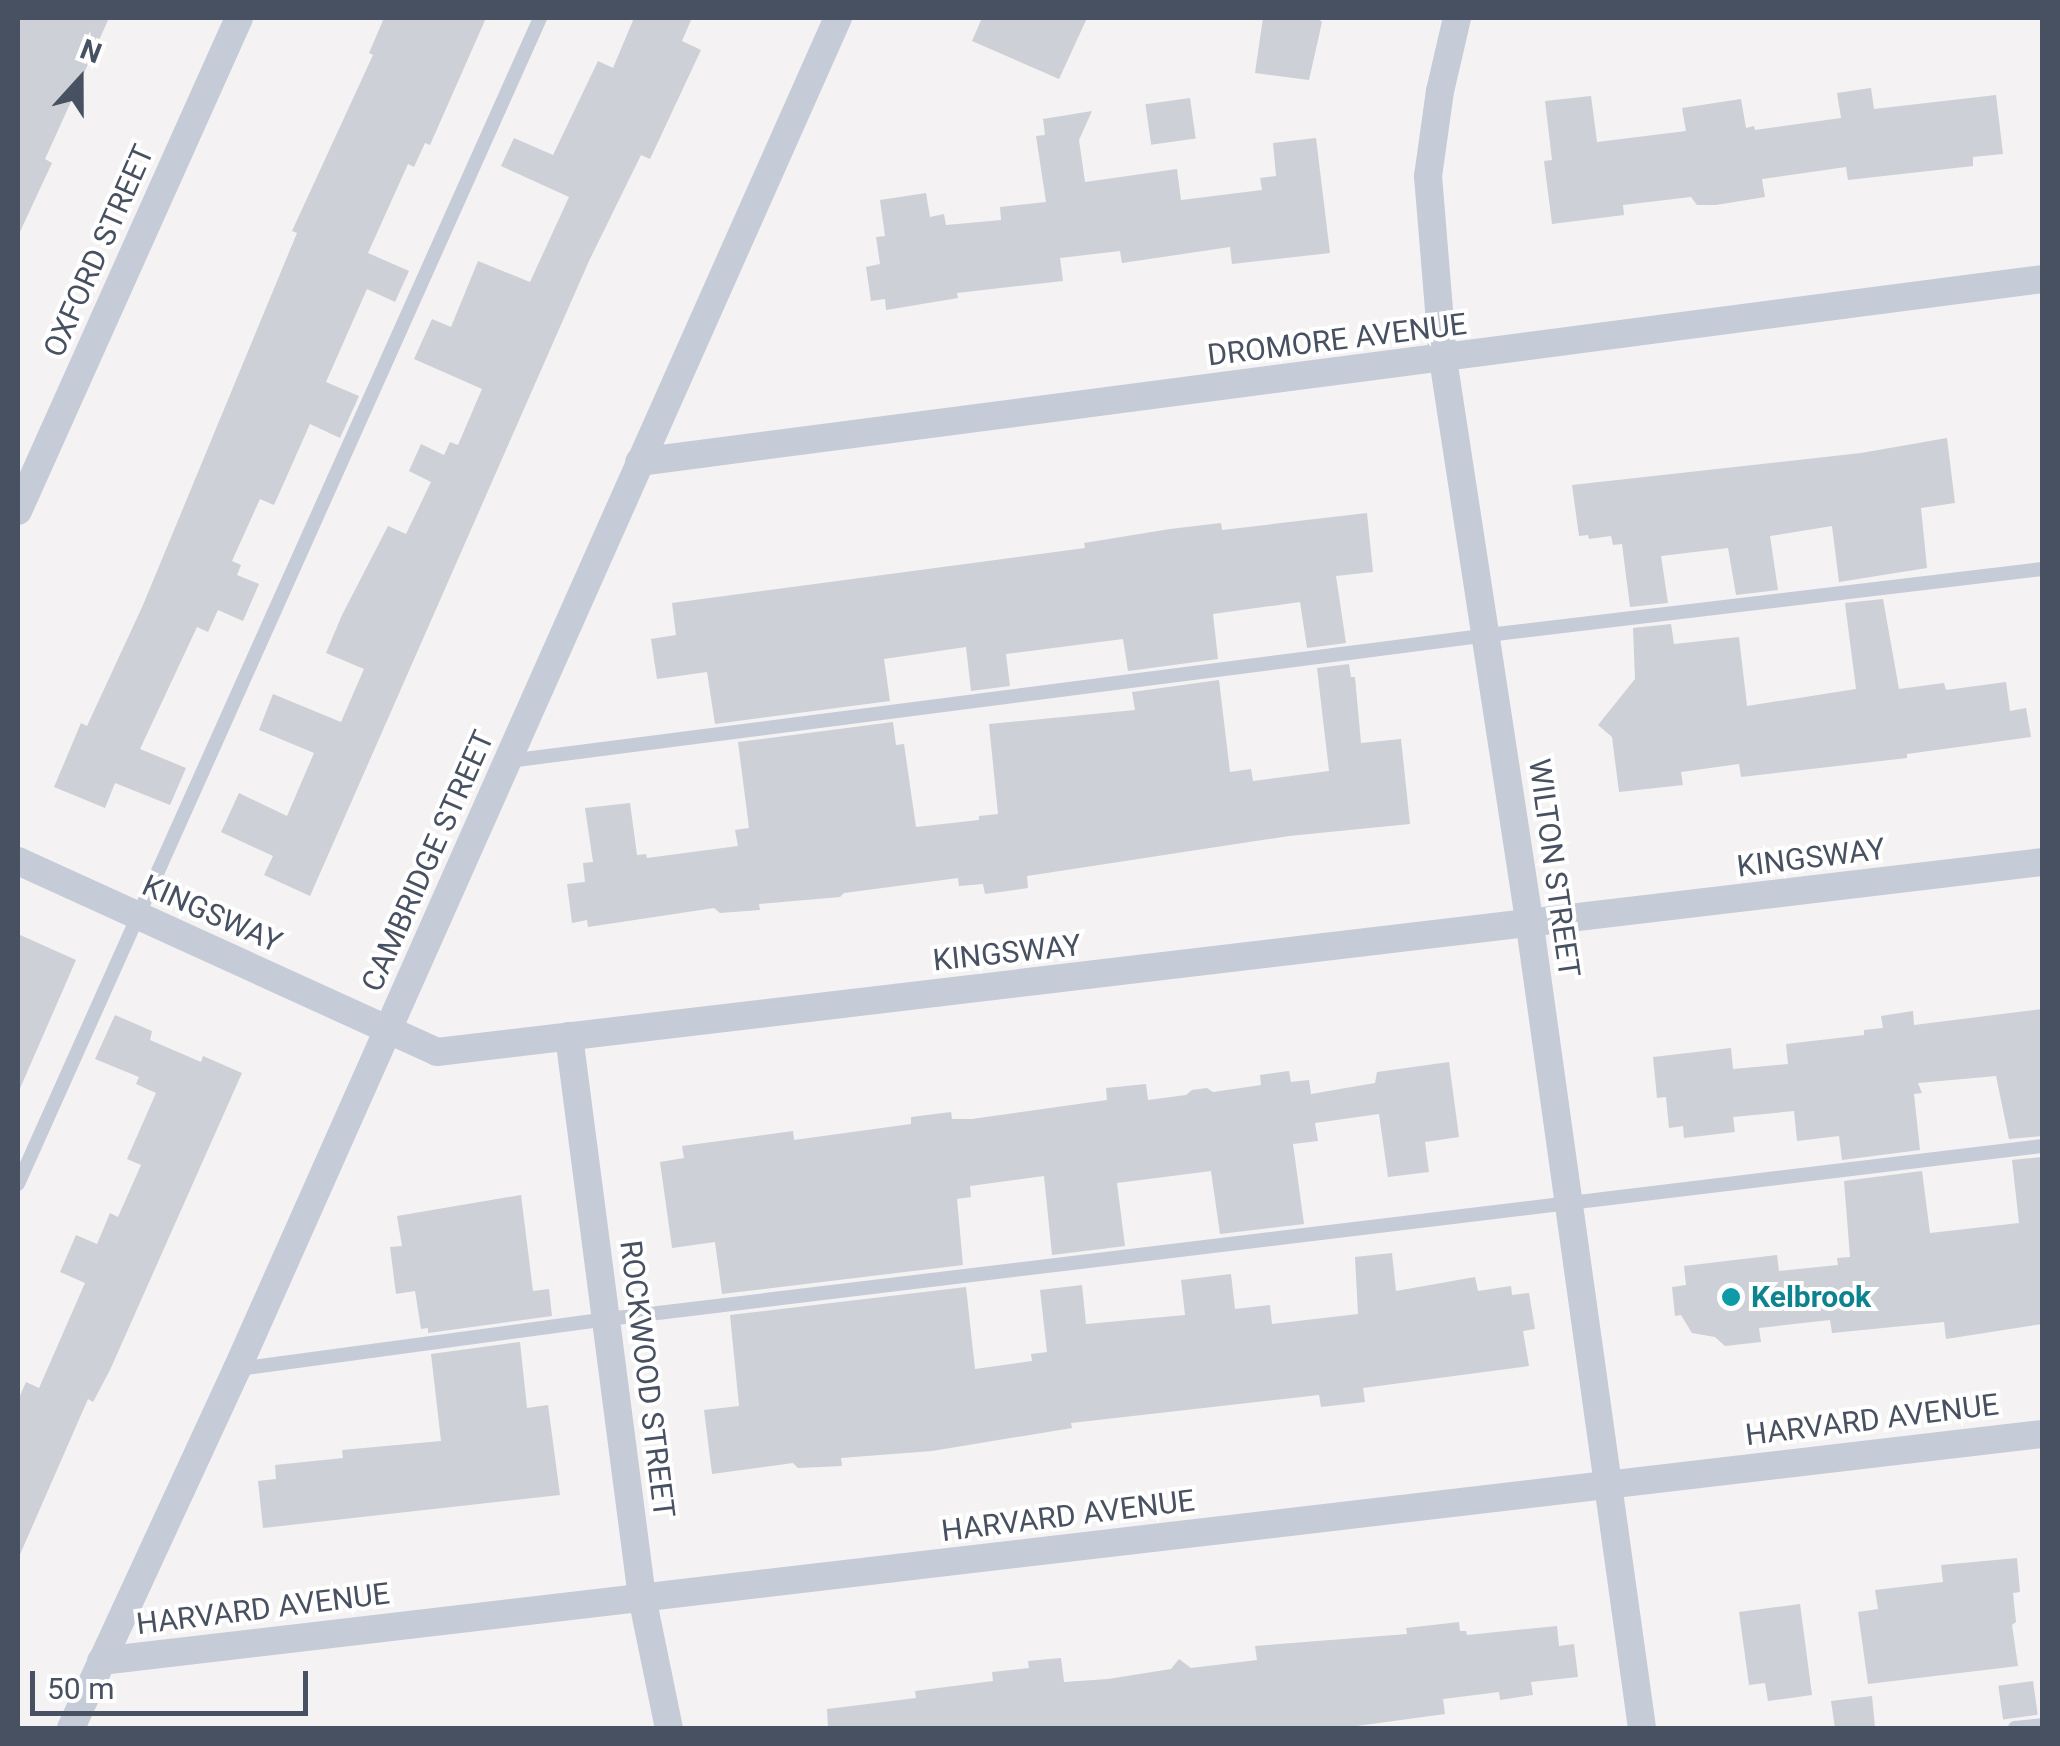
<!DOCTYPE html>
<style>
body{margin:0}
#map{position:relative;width:2060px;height:1746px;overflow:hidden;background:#f4f2f2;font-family:Roboto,sans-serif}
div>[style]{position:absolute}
.building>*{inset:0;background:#cdd0d6;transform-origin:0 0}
.service>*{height:14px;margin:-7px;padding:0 7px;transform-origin:7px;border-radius:7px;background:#c5cbd7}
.minor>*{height:28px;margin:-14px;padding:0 14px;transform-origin:14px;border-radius:14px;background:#c5cbd7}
.dots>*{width:28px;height:28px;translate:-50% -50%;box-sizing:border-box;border:5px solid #fff;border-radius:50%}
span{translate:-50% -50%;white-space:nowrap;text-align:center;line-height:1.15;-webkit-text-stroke:8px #fff;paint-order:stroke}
.street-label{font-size:30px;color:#485161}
.culture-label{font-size:30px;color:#0d838f;font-weight:700}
.left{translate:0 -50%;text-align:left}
.frame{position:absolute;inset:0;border:20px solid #485161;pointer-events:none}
.north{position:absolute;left:30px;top:30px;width:100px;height:100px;-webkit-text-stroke:8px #fff;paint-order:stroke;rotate:21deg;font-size:28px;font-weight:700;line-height:40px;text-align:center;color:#485161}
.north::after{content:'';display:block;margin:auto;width:35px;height:45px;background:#485161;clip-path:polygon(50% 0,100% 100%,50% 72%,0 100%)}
.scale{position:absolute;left:30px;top:1671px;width:278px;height:45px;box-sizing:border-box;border:5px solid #485161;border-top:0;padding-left:12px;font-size:30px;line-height:35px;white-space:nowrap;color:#485161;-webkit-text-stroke:8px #fff;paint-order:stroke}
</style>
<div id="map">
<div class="building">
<i style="clip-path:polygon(18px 18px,109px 18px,45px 159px,52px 163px,18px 236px)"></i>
<i style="clip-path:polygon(384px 18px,486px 18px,430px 145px,425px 143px,414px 167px,408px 164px,368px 253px,409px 271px,395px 302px,367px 289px,326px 382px,359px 396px,340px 438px,310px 424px,274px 505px,260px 499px,232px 561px,241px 565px,237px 575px,259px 584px,243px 621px,218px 610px,208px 632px,197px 627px,140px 749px,186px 768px,170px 805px,115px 783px,105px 808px,54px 787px,81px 723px,87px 726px,143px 605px,297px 233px,292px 231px,373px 55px,369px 53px)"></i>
<i style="clip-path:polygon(634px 18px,692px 18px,682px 41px,701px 50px,650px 159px,641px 155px,589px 261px,310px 896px,264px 875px,273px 856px,221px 832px,239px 793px,287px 816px,314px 753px,259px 730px,273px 694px,341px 722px,364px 669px,326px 653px,342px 615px,388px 526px,406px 534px,431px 482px,409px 471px,421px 444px,444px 455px,450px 442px,458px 445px,482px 389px,414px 359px,432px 319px,451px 327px,478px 261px,530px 282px,569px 197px,501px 166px,514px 138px,553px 155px,598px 61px,613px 68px)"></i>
<i style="clip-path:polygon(982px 18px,1087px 18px,1059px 79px,972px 41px)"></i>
<i style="clip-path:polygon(1263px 18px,1317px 18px,1322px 22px,1309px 80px,1255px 73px)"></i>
<i style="clip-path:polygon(1871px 88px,1874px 109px,1996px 95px,2003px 154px,1973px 157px,1973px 166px,1848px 180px,1846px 167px,1762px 179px,1765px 197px,1716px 205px,1697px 205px,1691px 197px,1623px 205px,1624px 215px,1552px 224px,1544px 161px,1552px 160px,1545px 101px,1591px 96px,1597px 142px,1686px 131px,1682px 108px,1741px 99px,1746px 128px,1754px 126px,1755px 130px,1841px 118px,1837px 93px)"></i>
<i style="left:1190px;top:98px;width:41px;height:45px;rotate:82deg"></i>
<i style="clip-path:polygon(1092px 111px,1079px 140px,1085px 182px,1177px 169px,1181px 200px,1262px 190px,1260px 178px,1276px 176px,1273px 143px,1316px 138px,1330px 253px,1232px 264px,1230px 247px,1122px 263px,1120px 251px,1060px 258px,1063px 281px,957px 293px,958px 298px,886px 310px,885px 299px,871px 301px,866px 267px,880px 264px,876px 237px,885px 236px,880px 200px,926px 193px,930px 217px,944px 214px,946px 225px,1001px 220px,1000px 207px,1046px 202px,1036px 136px,1045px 135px,1043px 119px)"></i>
<i style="clip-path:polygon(1947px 438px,1955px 503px,1921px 508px,1927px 568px,1839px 582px,1832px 526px,1770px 536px,1778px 590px,1736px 595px,1728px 548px,1661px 556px,1668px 603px,1630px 607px,1622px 544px,1613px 545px,1611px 536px,1589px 539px,1588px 535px,1579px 536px,1572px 485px,1861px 453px)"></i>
<i style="clip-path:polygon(1367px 513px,1373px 572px,1336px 576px,1346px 643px,1307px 648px,1300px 602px,1213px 614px,1218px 659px,1128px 671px,1123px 639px,1006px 654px,1010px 686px,971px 691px,966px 647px,884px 659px,890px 701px,715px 724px,707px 672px,657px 679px,651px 639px,676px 635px,672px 603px,1085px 548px,1084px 543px,1170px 529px,1221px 523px,1222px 530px)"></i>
<i style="clip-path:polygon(1883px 599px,1899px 689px,1944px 683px,1946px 690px,2006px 682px,2010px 711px,2026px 708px,2031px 737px,1907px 754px,1907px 758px,1741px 777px,1739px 764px,1681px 772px,1683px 785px,1619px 792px,1612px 737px,1598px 725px,1635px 679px,1633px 628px,1671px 624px,1674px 644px,1739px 637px,1747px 706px,1856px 689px,1845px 603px)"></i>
<i style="clip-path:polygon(1349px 664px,1351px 677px,1355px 677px,1361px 743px,1401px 739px,1410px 824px,1289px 836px,1027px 876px,1028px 888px,985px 894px,983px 884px,959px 886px,958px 878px,844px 893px,840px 897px,759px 904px,760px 910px,720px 913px,714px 908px,588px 927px,587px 920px,572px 923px,567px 884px,585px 882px,583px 863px,593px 862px,585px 808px,630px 803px,637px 855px,646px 854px,647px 858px,738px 846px,735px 830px,749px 828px,738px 742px,893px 722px,896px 745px,904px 744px,916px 827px,979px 820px,979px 816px,998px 814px,989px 724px,1135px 710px,1132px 692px,1219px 680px,1230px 772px,1251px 769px,1253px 781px,1329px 771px,1317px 668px)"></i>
<i style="clip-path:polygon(18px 934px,76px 960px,18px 1093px)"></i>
<i style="clip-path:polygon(2042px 1009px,2042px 1136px,2009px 1139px,1996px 1076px,1918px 1083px,1922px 1093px,1914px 1094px,1920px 1150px,1842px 1160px,1839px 1136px,1797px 1141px,1794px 1111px,1733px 1117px,1735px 1132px,1684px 1138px,1683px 1126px,1669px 1128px,1666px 1097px,1657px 1098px,1653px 1057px,1731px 1048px,1733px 1069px,1788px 1064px,1786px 1044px,1864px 1035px,1864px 1030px,1883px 1028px,1881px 1016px,1913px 1011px,1914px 1025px)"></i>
<i style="clip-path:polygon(115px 1015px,152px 1031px,150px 1040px,201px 1062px,203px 1056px,242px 1073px,110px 1370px,93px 1402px,88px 1399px,18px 1559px,18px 1400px,26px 1382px,39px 1388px,85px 1283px,60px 1272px,76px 1235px,97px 1244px,110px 1213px,118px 1217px,141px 1165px,127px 1159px,156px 1093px,136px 1084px,139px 1077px,95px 1059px)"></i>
<i style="clip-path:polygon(1449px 1062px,1459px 1137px,1425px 1142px,1429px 1172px,1388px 1177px,1379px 1114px,1315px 1123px,1318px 1141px,1293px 1144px,1304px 1224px,1220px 1234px,1211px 1171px,1117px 1183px,1125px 1246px,1052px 1255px,1044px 1176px,970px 1186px,971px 1197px,957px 1199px,963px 1265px,722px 1294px,715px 1242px,672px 1248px,660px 1162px,684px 1158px,682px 1146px,793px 1131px,794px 1140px,911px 1124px,911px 1117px,951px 1112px,952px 1119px,972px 1119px,1107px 1100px,1106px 1088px,1146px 1084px,1148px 1100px,1186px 1095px,1192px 1090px,1207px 1088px,1213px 1092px,1261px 1085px,1260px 1075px,1289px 1071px,1291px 1082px,1309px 1080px,1311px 1094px,1375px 1083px,1377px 1072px)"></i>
<i style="clip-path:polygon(2042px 1157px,2042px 1324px,1946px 1339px,1944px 1322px,1832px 1333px,1830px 1320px,1759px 1328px,1761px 1342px,1725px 1346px,1715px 1337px,1692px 1333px,1681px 1315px,1675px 1316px,1672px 1287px,1686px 1285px,1684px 1266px,1777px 1255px,1779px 1271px,1838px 1265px,1837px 1258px,1850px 1257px,1844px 1181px,1922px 1171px,1930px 1233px,2019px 1223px,2012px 1160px)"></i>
<i style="clip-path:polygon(521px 1195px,533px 1291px,549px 1289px,552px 1316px,428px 1333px,428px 1328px,421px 1329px,415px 1291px,396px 1294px,390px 1247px,402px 1246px,397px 1216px)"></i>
<i style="clip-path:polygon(1392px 1253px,1396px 1291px,1475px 1277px,1478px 1291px,1511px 1286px,1512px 1295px,1529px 1293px,1535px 1329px,1523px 1331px,1529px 1366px,1363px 1388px,1365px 1402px,1321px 1407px,1319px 1395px,1071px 1423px,1072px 1428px,932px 1451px,841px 1458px,842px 1466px,798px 1468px,793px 1463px,712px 1474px,704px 1410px,739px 1406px,730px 1315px,966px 1287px,975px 1369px,1032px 1361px,1031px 1354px,1047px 1352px,1040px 1290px,1082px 1285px,1086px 1324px,1185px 1315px,1181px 1280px,1231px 1274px,1235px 1309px,1270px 1305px,1272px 1324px,1358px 1314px,1355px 1257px)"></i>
<i style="clip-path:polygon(520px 1342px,527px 1408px,548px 1405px,560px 1495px,263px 1528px,258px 1481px,276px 1479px,275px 1465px,343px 1458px,342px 1450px,441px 1441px,431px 1354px)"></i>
<i style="clip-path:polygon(2017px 1558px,2020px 1592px,2013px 1593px,2016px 1622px,2012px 1625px,2018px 1666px,1868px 1684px,1858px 1612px,1878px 1609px,1875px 1590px,1943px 1582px,1941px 1565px)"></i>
<i style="clip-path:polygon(1800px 1604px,1812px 1695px,1768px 1701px,1765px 1683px,1749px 1685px,1739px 1612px)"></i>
<i style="clip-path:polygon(1459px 1622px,1460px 1631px,1466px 1631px,1467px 1635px,1557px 1626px,1559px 1646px,1574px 1644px,1578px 1677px,1531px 1682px,1533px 1695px,1500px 1700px,1499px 1692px,1443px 1699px,1445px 1714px,1342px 1728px,828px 1728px,827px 1709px,916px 1698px,915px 1691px,993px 1681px,992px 1672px,1029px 1668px,1028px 1661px,1061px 1658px,1064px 1682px,1108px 1679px,1171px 1669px,1179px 1659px,1191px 1668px,1257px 1660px,1255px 1646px,1407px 1634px,1406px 1628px)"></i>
<i style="left:2033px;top:1681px;width:34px;height:35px;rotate:82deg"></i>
<i style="clip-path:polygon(1872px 1696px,1875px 1728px,1835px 1728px,1831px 1701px)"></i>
</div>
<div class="service">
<i style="left:509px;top:761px;width:987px;rotate:-7.33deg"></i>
<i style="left:1488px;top:635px;width:558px;rotate:-6.79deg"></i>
<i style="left:18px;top:1184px;width:1278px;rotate:-65.88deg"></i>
<i style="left:238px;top:1369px;width:373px;rotate:-7.7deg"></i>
<i style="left:608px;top:1319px;width:1444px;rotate:-6.88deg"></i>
<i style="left:2015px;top:1728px;width:27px;rotate:-6deg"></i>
</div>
<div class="minor">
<i style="left:1457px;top:18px;width:75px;rotate:103.1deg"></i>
<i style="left:1440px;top:91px;width:86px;rotate:98deg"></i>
<i style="left:1428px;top:176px;width:184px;rotate:85.3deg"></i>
<i style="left:1443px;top:359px;width:574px;rotate:81.28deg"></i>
<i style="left:1530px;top:926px;width:810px;rotate:82.05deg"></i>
<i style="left:639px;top:462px;width:1415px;rotate:-7.43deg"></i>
<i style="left:18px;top:511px;width:540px;rotate:-65.85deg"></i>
<i style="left:18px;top:861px;width:460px;rotate:24.5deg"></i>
<i style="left:437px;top:1052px;width:1616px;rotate:-6.75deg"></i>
<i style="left:569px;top:1036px;width:566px;rotate:82.59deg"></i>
<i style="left:642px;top:1597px;width:134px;rotate:78.4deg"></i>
<i style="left:101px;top:1661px;width:1954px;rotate:-6.67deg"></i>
<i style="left:71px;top:1728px;width:396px;rotate:-65.2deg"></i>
<i style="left:237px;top:1369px;width:1479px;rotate:-66.02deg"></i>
</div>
<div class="dots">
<i style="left:1731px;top:1297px;background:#0f9aa8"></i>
</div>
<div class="street-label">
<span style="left:99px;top:251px;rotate:-66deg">OXFORD STREET</span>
<span style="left:1337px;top:340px;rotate:-7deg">DROMORE AVENUE</span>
<span style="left:1811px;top:858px;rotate:-7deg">KINGSWAY</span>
<span style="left:428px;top:861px;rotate:-66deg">CAMBRIDGE STREET</span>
<span style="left:1554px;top:868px;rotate:82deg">WILTON STREET</span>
<span style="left:212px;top:914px;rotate:24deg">KINGSWAY</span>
<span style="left:1007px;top:953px;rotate:-6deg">KINGSWAY</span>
<span style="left:647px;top:1379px;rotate:83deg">ROCKWOOD STREET</span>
<span style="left:1872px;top:1420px;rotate:-7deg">HARVARD AVENUE</span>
<span style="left:1068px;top:1516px;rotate:-7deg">HARVARD AVENUE</span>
<span style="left:263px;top:1609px;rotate:-7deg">HARVARD AVENUE</span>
</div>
<div class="culture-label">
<span class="left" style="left:1751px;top:1297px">Kelbrook</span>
</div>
<div class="frame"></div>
<div class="north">N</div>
<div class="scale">50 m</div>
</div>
